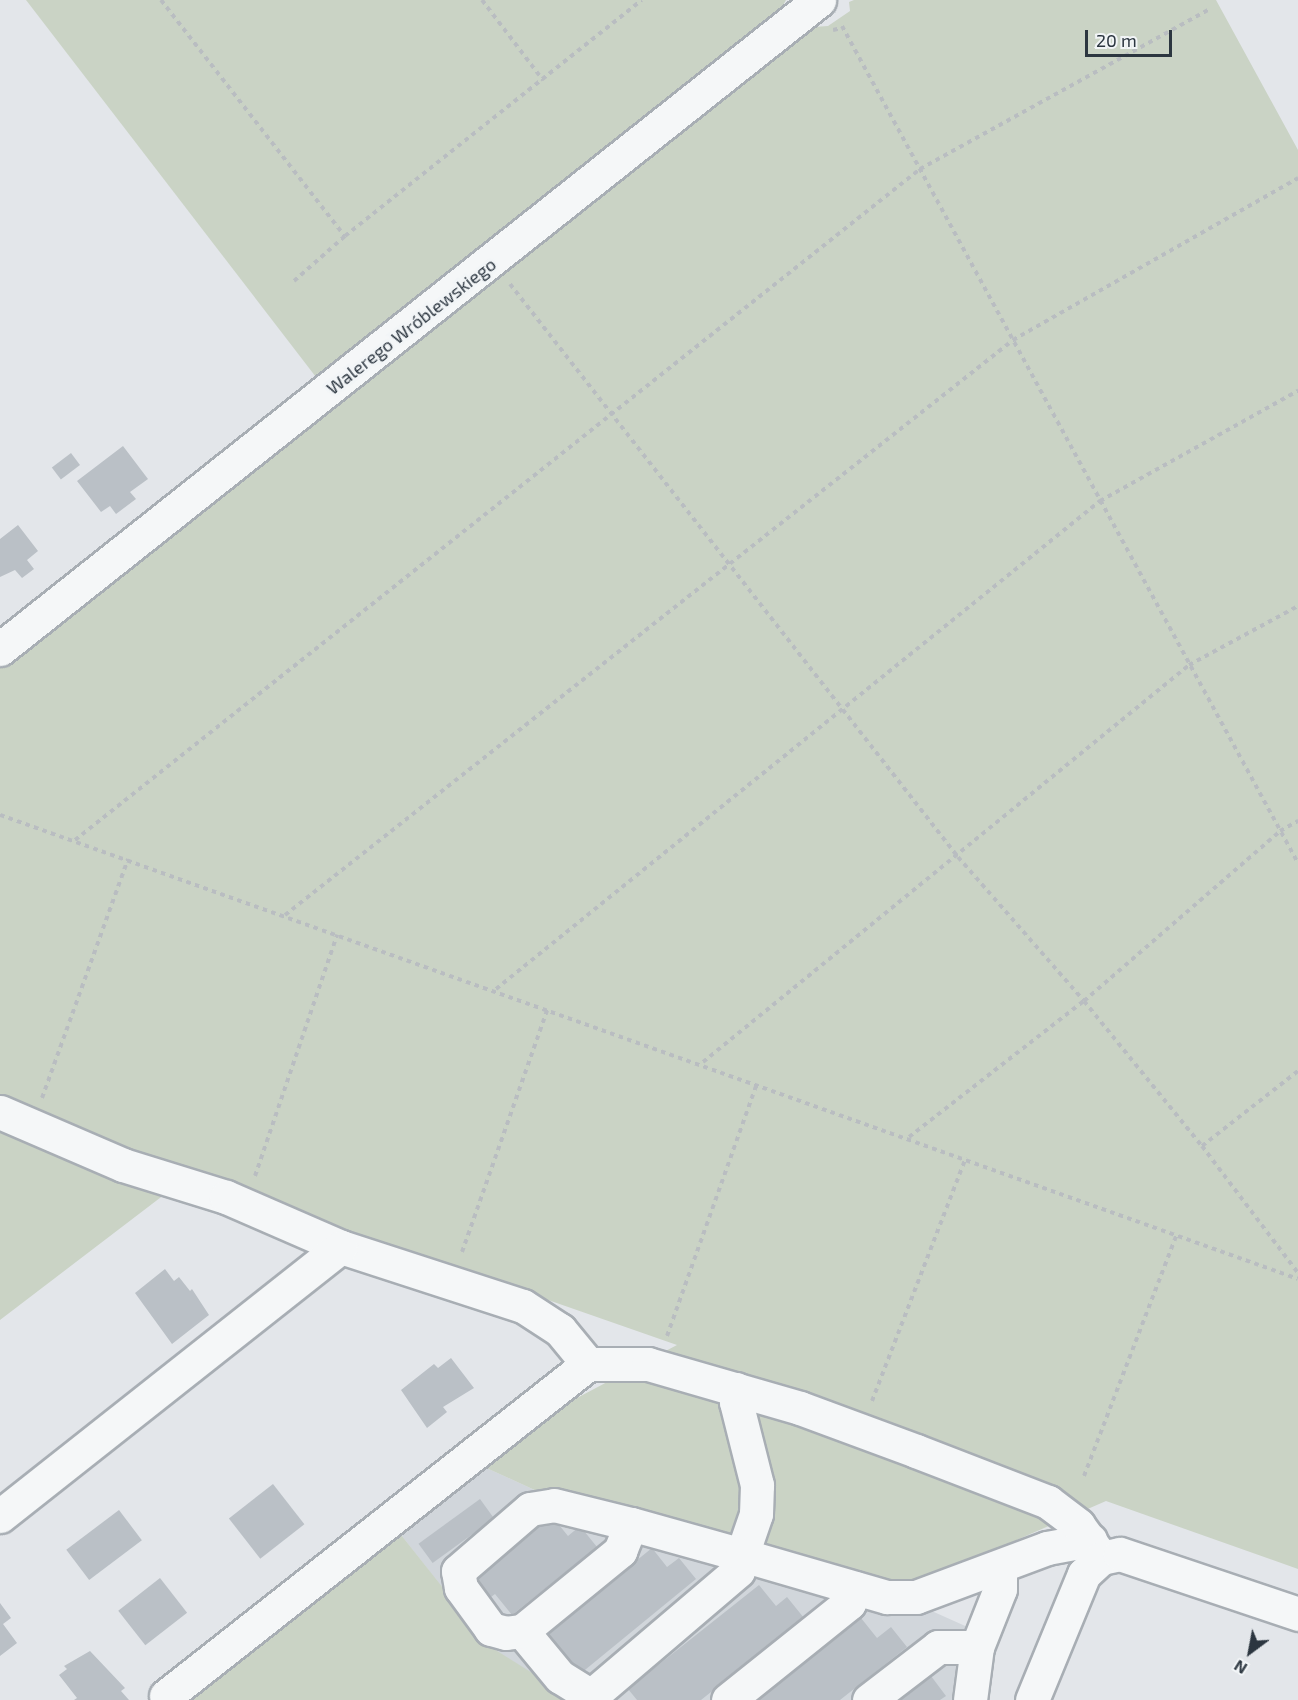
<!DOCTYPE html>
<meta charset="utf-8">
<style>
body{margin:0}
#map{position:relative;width:1298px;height:1700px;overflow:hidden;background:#e3e6ea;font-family:"Exo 2",sans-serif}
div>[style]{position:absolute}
.built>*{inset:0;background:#d1d6db}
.green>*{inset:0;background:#cad3c5}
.building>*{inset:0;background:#bac0c6;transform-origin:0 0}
.path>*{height:4px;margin-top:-2px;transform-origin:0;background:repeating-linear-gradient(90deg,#b9bdc1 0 4.5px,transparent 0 9px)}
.roads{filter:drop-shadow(2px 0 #a8aeb4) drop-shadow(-2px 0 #a8aeb4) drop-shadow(0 2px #a8aeb4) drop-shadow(0 -2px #a8aeb4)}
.minor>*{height:33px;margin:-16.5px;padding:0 16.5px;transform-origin:16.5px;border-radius:16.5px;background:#f5f7f8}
span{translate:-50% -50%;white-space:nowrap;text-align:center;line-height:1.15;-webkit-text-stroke:6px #f2f5f7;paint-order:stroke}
.street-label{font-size:18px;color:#2c3640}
.north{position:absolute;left:1220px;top:1622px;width:60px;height:60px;-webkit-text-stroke:4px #f2f5f7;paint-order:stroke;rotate:212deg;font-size:16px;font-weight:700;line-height:24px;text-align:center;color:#2c3640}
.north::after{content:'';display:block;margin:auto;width:21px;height:27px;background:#2c3640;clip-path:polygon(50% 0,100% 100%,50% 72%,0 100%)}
.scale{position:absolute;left:1085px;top:30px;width:87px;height:27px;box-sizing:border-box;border:3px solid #2c3640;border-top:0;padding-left:8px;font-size:18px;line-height:21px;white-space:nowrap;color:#2c3640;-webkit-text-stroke:4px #f2f5f7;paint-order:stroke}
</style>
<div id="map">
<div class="built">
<i style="clip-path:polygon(482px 1466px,539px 1492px,885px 1590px,983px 1634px,966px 1700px,565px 1700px,557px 1689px,488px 1646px,398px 1531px)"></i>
</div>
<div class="green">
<i style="clip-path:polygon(26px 0,786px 0,780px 11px,319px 381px)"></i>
<i style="clip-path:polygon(854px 0,1216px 0,1298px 150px,1298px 1569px,1106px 1501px,893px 1594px,539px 1492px,482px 1466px,577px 1398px,677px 1345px,190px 1175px,0 1320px,0 666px,814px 27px,828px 26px,850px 11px,849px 2px)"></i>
<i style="clip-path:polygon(398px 1531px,489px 1646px,558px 1689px,565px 1700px,182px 1700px)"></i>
</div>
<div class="building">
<i style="clip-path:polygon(123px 446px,148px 479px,130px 492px,136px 499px,116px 514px,110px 506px,101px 512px,77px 481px)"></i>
<i style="left:71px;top:453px;width:15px;height:24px;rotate:53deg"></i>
<i style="clip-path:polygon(18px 525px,38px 551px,27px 560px,34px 569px,22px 578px,15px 570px,0 577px,0 539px)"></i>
<i style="clip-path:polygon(165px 1269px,174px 1281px,179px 1277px,190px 1291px,192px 1289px,209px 1315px,172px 1344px,135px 1293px)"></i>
<i style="clip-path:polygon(451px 1358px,474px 1388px,443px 1407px,447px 1412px,427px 1428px,401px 1390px,434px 1364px,438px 1368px)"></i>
<i style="left:273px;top:1484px;width:51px;height:56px;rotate:52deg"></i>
<i style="left:480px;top:1499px;width:24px;height:76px;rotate:54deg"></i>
<i style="left:119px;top:1510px;width:38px;height:66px;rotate:53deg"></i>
<i style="clip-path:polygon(551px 1515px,568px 1536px,580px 1526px,597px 1547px,512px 1615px,495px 1594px,483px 1603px,467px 1582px)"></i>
<i style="clip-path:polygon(652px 1548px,667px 1567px,679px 1558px,696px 1579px,580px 1674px,547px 1633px)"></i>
<i style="left:160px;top:1578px;width:44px;height:53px;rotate:52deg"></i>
<i style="clip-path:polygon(759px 1585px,776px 1606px,787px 1597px,804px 1618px,701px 1700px,637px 1700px,628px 1689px)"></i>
<i style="clip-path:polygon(0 1603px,11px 1618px,3px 1624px,17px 1643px,0 1656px)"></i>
<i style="clip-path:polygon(861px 1618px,877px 1638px,891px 1627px,907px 1647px,840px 1700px,756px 1700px)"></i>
<i style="clip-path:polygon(90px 1651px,125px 1688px,121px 1691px,129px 1700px,74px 1700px,77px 1698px,59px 1675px,67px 1669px,64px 1666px)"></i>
<i style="clip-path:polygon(928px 1672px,946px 1696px,940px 1700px,892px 1700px)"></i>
</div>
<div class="path">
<i style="left:161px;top:0;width:299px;rotate:52.1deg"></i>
<i style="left:482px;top:0;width:101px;rotate:52.7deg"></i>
<i style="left:842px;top:26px;width:953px;rotate:61.42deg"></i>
<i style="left:833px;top:30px;width:9px;rotate:-13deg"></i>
<i style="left:294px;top:281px;width:68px;rotate:-41.4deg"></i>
<i style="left:345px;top:236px;width:379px;rotate:-38.5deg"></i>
<i style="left:510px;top:284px;width:727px;rotate:51.98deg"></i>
<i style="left:958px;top:857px;width:191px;rotate:48.8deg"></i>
<i style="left:1084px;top:1001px;width:187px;rotate:50.9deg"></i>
<i style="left:1202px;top:1146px;width:159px;rotate:52.9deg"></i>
<i style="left:0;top:815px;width:1378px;rotate:19.67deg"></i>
<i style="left:75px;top:840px;width:1079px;rotate:-38.45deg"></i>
<i style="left:920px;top:169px;width:331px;rotate:-28.9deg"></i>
<i style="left:285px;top:915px;width:928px;rotate:-38.3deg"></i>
<i style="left:1013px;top:340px;width:328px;rotate:-29.6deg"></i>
<i style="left:496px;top:989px;width:777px;rotate:-38.94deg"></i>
<i style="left:1100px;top:501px;width:227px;rotate:-29.1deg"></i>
<i style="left:703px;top:1062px;width:628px;rotate:-39.24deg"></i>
<i style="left:1189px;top:665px;width:124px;rotate:-28.4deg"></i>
<i style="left:42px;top:1098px;width:254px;rotate:-70.2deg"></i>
<i style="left:909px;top:1137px;width:222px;rotate:-37.9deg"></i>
<i style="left:1084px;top:1001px;width:259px;rotate:-40.9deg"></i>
<i style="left:1280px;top:831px;width:21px;rotate:-29deg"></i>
<i style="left:1202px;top:1146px;width:122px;rotate:-38deg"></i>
<i style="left:255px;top:1176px;width:255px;rotate:-71.2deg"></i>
<i style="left:462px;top:1252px;width:259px;rotate:-70.6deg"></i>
<i style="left:667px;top:1336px;width:269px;rotate:-70.4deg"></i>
<i style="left:872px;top:1401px;width:261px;rotate:-68.9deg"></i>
<i style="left:1084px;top:1476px;width:259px;rotate:-69deg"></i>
</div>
<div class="roads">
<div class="minor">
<i style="left:0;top:649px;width:1045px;rotate:-38.39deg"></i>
<i style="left:0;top:1112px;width:134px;rotate:23.3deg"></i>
<i style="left:123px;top:1165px;width:108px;rotate:17.3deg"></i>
<i style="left:226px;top:1197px;width:125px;rotate:23.5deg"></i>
<i style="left:341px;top:1247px;width:191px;rotate:18deg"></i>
<i style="left:523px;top:1306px;width:44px;rotate:33deg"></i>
<i style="left:560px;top:1330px;width:44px;rotate:50.5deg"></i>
<i style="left:736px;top:1389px;width:13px;rotate:90deg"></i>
<i style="left:736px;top:1402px;width:86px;rotate:75.8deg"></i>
<i style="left:757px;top:1485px;width:29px;rotate:92deg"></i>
<i style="left:756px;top:1514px;width:43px;rotate:108.9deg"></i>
<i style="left:742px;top:1555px;width:16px;rotate:104deg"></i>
<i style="left:738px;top:1571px;width:193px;rotate:139.6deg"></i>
<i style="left:591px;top:1696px;width:36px;rotate:-148deg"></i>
<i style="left:560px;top:1677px;width:60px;rotate:-129.6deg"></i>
<i style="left:522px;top:1631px;width:16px;rotate:173deg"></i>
<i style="left:506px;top:1633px;width:16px;rotate:-165deg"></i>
<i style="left:491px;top:1629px;width:51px;rotate:-126.2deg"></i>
<i style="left:461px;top:1588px;width:17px;rotate:-100deg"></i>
<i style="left:458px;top:1571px;width:95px;rotate:-40.7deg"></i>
<i style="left:530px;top:1509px;width:24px;rotate:-9deg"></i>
<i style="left:554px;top:1505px;width:79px;rotate:13.9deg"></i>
<i style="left:631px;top:1524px;width:115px;rotate:15.6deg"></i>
<i style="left:742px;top:1555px;width:151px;rotate:16.2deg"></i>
<i style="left:887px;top:1597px;width:29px"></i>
<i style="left:916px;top:1597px;width:140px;rotate:-20.5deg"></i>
<i style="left:1047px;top:1548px;width:44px;rotate:-10.5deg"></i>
<i style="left:0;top:1516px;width:434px;rotate:-38.3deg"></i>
<i style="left:522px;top:1631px;width:127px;rotate:-39.2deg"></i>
<i style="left:620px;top:1551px;width:29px;rotate:-68deg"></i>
<i style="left:166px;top:1696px;width:537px;rotate:-38.19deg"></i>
<i style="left:588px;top:1364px;width:60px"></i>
<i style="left:648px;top:1364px;width:158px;rotate:16.1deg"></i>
<i style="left:800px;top:1408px;width:124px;rotate:20.3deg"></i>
<i style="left:916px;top:1451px;width:142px;rotate:21.1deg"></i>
<i style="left:1048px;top:1502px;width:38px;rotate:37deg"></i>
<i style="left:1078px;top:1525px;width:36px;rotate:54deg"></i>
<i style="left:728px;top:1700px;width:155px;rotate:-38.7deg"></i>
<i style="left:849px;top:1603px;width:16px;rotate:-68deg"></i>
<i style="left:869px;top:1700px;width:87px;rotate:-37.5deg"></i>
<i style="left:938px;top:1647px;width:39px"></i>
<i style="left:977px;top:1647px;width:62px;rotate:-68.4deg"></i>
<i style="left:1000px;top:1589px;width:22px;rotate:-90deg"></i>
<i style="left:970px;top:1700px;width:53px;rotate:-82.5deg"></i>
<i style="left:1032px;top:1700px;width:136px;rotate:-67.6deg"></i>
<i style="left:1084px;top:1574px;width:23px;rotate:-43deg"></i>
<i style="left:1101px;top:1558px;width:19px;rotate:-12deg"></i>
<i style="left:1120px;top:1554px;width:188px;rotate:18.6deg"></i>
</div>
</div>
<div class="street-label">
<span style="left:411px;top:326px;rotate:-38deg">Walerego Wróblewskiego</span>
</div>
<div class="north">N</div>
<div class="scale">20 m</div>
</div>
